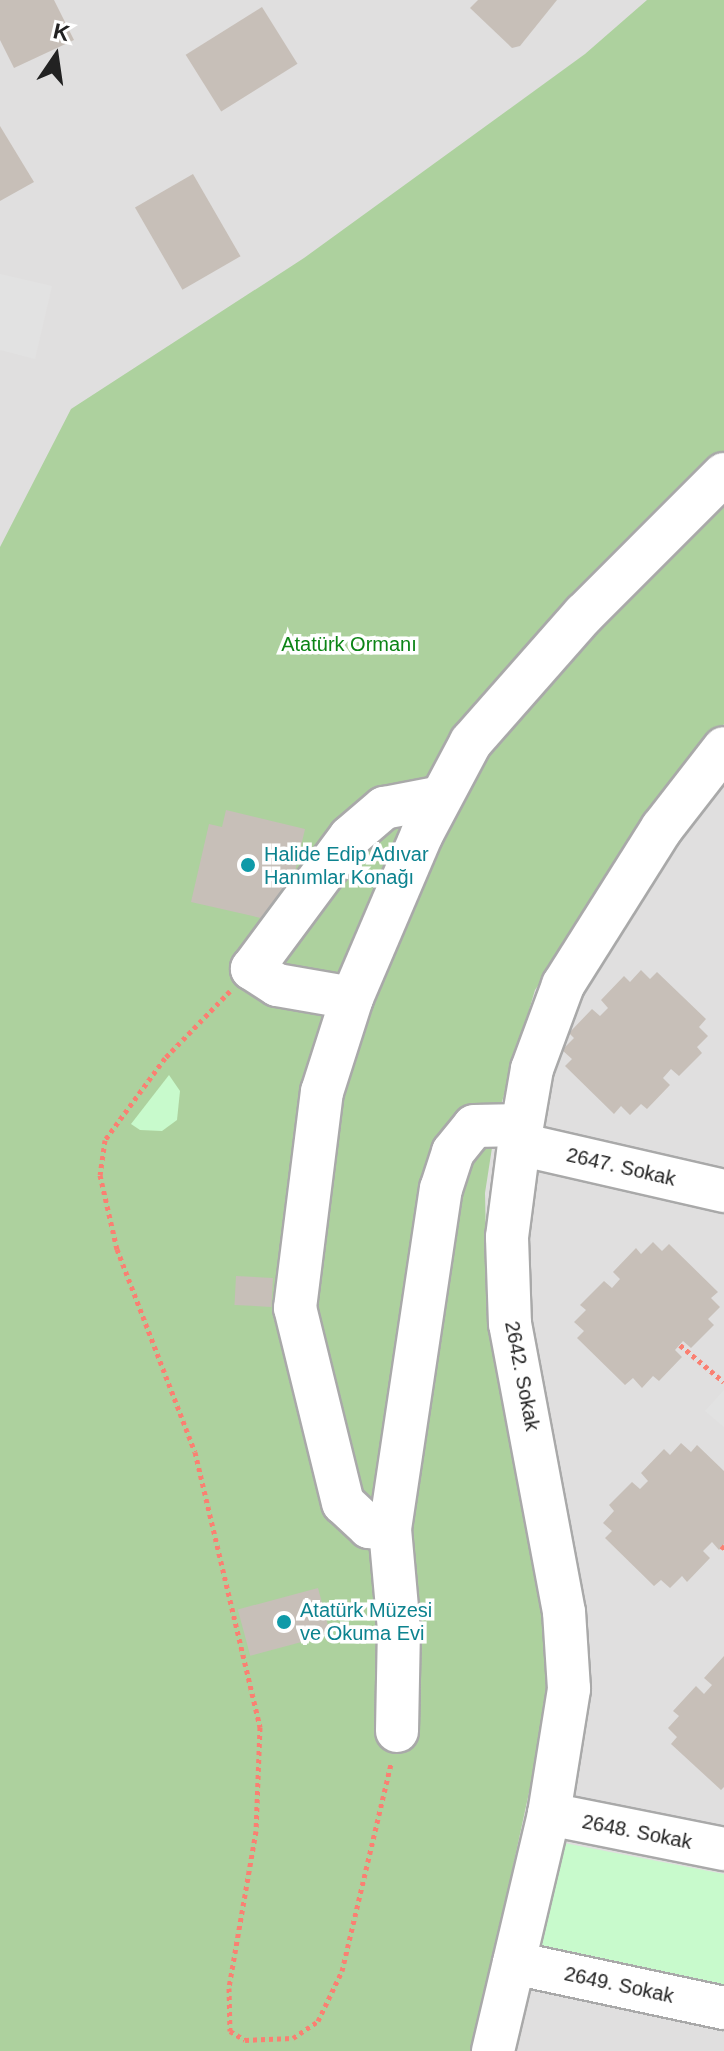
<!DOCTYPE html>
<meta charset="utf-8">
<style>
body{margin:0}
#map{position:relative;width:724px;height:2051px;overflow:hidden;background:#f2efe9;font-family:Helvetica,sans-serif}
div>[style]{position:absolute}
.residential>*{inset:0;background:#e0dfdf;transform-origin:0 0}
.forest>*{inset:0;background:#add19e}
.park>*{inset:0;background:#c8facc}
.parking>*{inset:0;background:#e2e2e2}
.building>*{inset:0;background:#c7bfb8;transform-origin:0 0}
.path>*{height:5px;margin-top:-2.5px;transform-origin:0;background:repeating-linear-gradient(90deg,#fa8072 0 4px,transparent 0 8px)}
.roads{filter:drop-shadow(2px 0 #a9a9a9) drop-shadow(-2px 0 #a9a9a9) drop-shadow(0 2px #a9a9a9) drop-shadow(0 -2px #a9a9a9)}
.minor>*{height:42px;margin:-21px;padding:0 21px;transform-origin:21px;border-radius:21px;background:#fff}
.dots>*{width:22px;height:22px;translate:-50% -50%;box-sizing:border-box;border:4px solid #fff;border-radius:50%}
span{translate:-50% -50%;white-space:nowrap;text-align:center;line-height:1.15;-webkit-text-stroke:7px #fff;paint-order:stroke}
.park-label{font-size:20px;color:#0c8416}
.culture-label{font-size:20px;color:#0d838f}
.left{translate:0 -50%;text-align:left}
.street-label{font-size:20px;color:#222}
.north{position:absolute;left:16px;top:16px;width:80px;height:80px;-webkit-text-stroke:6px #fff;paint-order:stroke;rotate:13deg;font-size:22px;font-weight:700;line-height:32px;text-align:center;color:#222}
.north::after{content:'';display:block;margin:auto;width:28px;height:36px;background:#222;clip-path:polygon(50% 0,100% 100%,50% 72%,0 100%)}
</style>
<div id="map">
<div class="residential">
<i style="left:0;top:0;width:724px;height:2051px"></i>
</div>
<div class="forest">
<i style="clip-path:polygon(647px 0,724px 0,724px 724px,535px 990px,496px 1122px,485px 1193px,487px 1289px,552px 1639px,546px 1714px,473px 2051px,0 2051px,0 547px,71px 409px,304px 258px,585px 54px)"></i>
</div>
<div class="park">
<i style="clip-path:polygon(169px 1075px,180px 1091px,177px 1120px,162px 1131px,140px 1130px,131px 1124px)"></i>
<i style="clip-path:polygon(559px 1842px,724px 1874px,724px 1997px,531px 1956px)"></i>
</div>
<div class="parking">
<i style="clip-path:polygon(0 274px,52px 286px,35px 359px,0 350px)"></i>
<i style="clip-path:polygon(724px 1390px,724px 1427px,705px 1411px)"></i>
</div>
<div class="building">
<i style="clip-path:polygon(0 0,54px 0,74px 40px,14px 68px,0 40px)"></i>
<i style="clip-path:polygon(478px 0,557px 0,520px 46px,512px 48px,470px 8px)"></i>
<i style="left:262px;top:7px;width:67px;height:90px;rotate:58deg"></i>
<i style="clip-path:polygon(0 126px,34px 182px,0 201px)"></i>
<i style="left:193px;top:174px;width:95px;height:67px;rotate:60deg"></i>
<i style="clip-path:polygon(226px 810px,305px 829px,283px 923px,191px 902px,209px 824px,222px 827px)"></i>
<i style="clip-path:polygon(641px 970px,650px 979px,657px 972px,706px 1019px,699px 1027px,708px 1036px,697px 1047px,702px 1053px,679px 1076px,671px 1069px,663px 1078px,670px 1085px,647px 1109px,641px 1104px,630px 1115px,621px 1106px,614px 1114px,565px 1066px,572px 1059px,562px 1050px,574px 1038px,569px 1033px,592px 1009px,600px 1016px,608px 1008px,601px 1000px,624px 976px,630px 982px)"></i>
<i style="clip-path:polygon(653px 1242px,662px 1251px,669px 1244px,718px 1292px,711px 1298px,720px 1307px,708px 1319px,714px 1325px,691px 1348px,683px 1341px,675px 1350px,682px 1357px,659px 1381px,653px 1376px,642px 1388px,633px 1378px,625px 1385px,577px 1338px,584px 1331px,574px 1322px,586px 1310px,580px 1305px,604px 1281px,612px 1288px,620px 1279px,613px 1272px,636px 1248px,641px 1254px)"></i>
<i style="left:236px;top:1276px;width:37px;height:29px;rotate:3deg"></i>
<i style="clip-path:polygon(681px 1443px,691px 1452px,697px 1445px,724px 1471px,724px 1544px,719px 1550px,712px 1542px,703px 1551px,710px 1558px,687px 1582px,682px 1576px,670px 1588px,661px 1580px,654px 1586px,605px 1538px,612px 1531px,603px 1523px,614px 1511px,609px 1505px,632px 1482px,640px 1489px,648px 1481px,641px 1473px,664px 1449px,670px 1455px)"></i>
<i style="left:318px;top:1588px;width:48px;height:83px;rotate:75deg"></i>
<i style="clip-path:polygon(724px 1656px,724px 1787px,721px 1790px,671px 1744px,677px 1737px,668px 1728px,679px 1716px,673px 1711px,696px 1686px,704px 1694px,712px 1685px,704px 1678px)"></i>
</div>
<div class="path">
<i style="left:230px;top:991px;width:93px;rotate:134.1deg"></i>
<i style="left:165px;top:1058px;width:102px;rotate:126.2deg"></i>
<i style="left:105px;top:1140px;width:35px;rotate:98deg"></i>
<i style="left:100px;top:1175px;width:76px;rotate:77.1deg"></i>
<i style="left:117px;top:1249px;width:217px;rotate:69deg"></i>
<i style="left:195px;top:1452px;width:283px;rotate:76.7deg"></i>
<i style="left:260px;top:1727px;width:104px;rotate:92.2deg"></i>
<i style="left:256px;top:1831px;width:159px;rotate:99.8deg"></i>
<i style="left:229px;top:1988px;width:43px;rotate:88.7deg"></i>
<i style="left:230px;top:2031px;width:17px;rotate:31deg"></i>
<i style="left:245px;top:2040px;width:48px;rotate:-2.4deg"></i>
<i style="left:293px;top:2038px;width:30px;rotate:-34deg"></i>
<i style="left:318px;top:2021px;width:55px;rotate:-64.4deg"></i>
<i style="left:342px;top:1971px;width:213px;rotate:-76.7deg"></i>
<i style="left:680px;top:1345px;width:57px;rotate:40.1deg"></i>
<i style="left:721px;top:1546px;width:4px;rotate:34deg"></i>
</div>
<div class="roads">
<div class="minor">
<i style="left:352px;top:998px;width:76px;rotate:-170.2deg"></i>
<i style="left:277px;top:985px;width:30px;rotate:-147deg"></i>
<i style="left:252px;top:969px;width:164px;rotate:-53.4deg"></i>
<i style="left:350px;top:837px;width:45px;rotate:-40.5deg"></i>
<i style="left:384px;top:808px;width:58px;rotate:-10.9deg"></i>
<i style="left:519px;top:1144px;width:210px;rotate:12.9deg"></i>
<i style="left:390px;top:1529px;width:21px;rotate:-175deg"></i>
<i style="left:369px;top:1527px;width:35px;rotate:-137deg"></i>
<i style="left:343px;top:1503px;width:201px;rotate:-103.8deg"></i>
<i style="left:295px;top:1308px;width:218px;rotate:-82.9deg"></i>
<i style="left:322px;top:1092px;width:99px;rotate:-72.3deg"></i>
<i style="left:352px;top:998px;width:178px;rotate:-66.9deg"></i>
<i style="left:422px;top:834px;width:104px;rotate:-62deg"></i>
<i style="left:471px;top:742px;width:171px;rotate:-48.6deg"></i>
<i style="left:584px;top:614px;width:198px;rotate:-45deg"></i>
<i style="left:397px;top:1731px;width:101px;rotate:-88.9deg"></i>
<i style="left:399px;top:1630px;width:101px;rotate:-95.1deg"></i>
<i style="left:390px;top:1529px;width:344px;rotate:-81.5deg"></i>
<i style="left:441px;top:1189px;width:39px;rotate:-72deg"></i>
<i style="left:453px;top:1152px;width:33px;rotate:-51deg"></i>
<i style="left:474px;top:1126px;width:48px;rotate:-1.2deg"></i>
<i style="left:549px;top:1814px;width:178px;rotate:11.3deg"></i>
<i style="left:514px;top:1963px;width:215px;rotate:12.1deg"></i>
<i style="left:493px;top:2051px;width:244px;rotate:-76.7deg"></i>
<i style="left:549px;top:1814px;width:127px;rotate:-80.9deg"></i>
<i style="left:569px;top:1689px;width:77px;rotate:-93.7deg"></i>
<i style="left:564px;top:1612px;width:293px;rotate:-100.6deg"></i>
<i style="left:510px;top:1324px;width:87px;rotate:-92deg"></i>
<i style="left:507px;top:1237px;width:94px;rotate:-82.6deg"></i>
<i style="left:519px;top:1144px;width:76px;rotate:-80.2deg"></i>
<i style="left:532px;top:1069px;width:90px;rotate:-69.7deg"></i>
<i style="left:563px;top:985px;width:186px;rotate:-57.8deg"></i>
<i style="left:662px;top:828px;width:101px;rotate:-52.2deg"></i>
</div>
</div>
<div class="dots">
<i style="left:248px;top:865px;background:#0f9aa8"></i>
<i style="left:284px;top:1622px;background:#0f9aa8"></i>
</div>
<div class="park-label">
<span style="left:349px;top:644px">Atatürk Ormanı</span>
</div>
<div class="culture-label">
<span class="left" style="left:264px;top:866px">Halide Edip Adıvar<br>Hanımlar Konağı</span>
<span class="left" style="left:300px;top:1622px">Atatürk Müzesi<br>ve Okuma Evi</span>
</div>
<div class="street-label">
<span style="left:621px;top:1167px;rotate:13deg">2647. Sokak</span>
<span style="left:522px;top:1376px;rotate:79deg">2642. Sokak</span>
<span style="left:637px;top:1832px;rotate:11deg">2648. Sokak</span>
<span style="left:619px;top:1985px;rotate:12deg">2649. Sokak</span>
</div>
<div class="north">K</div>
</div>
